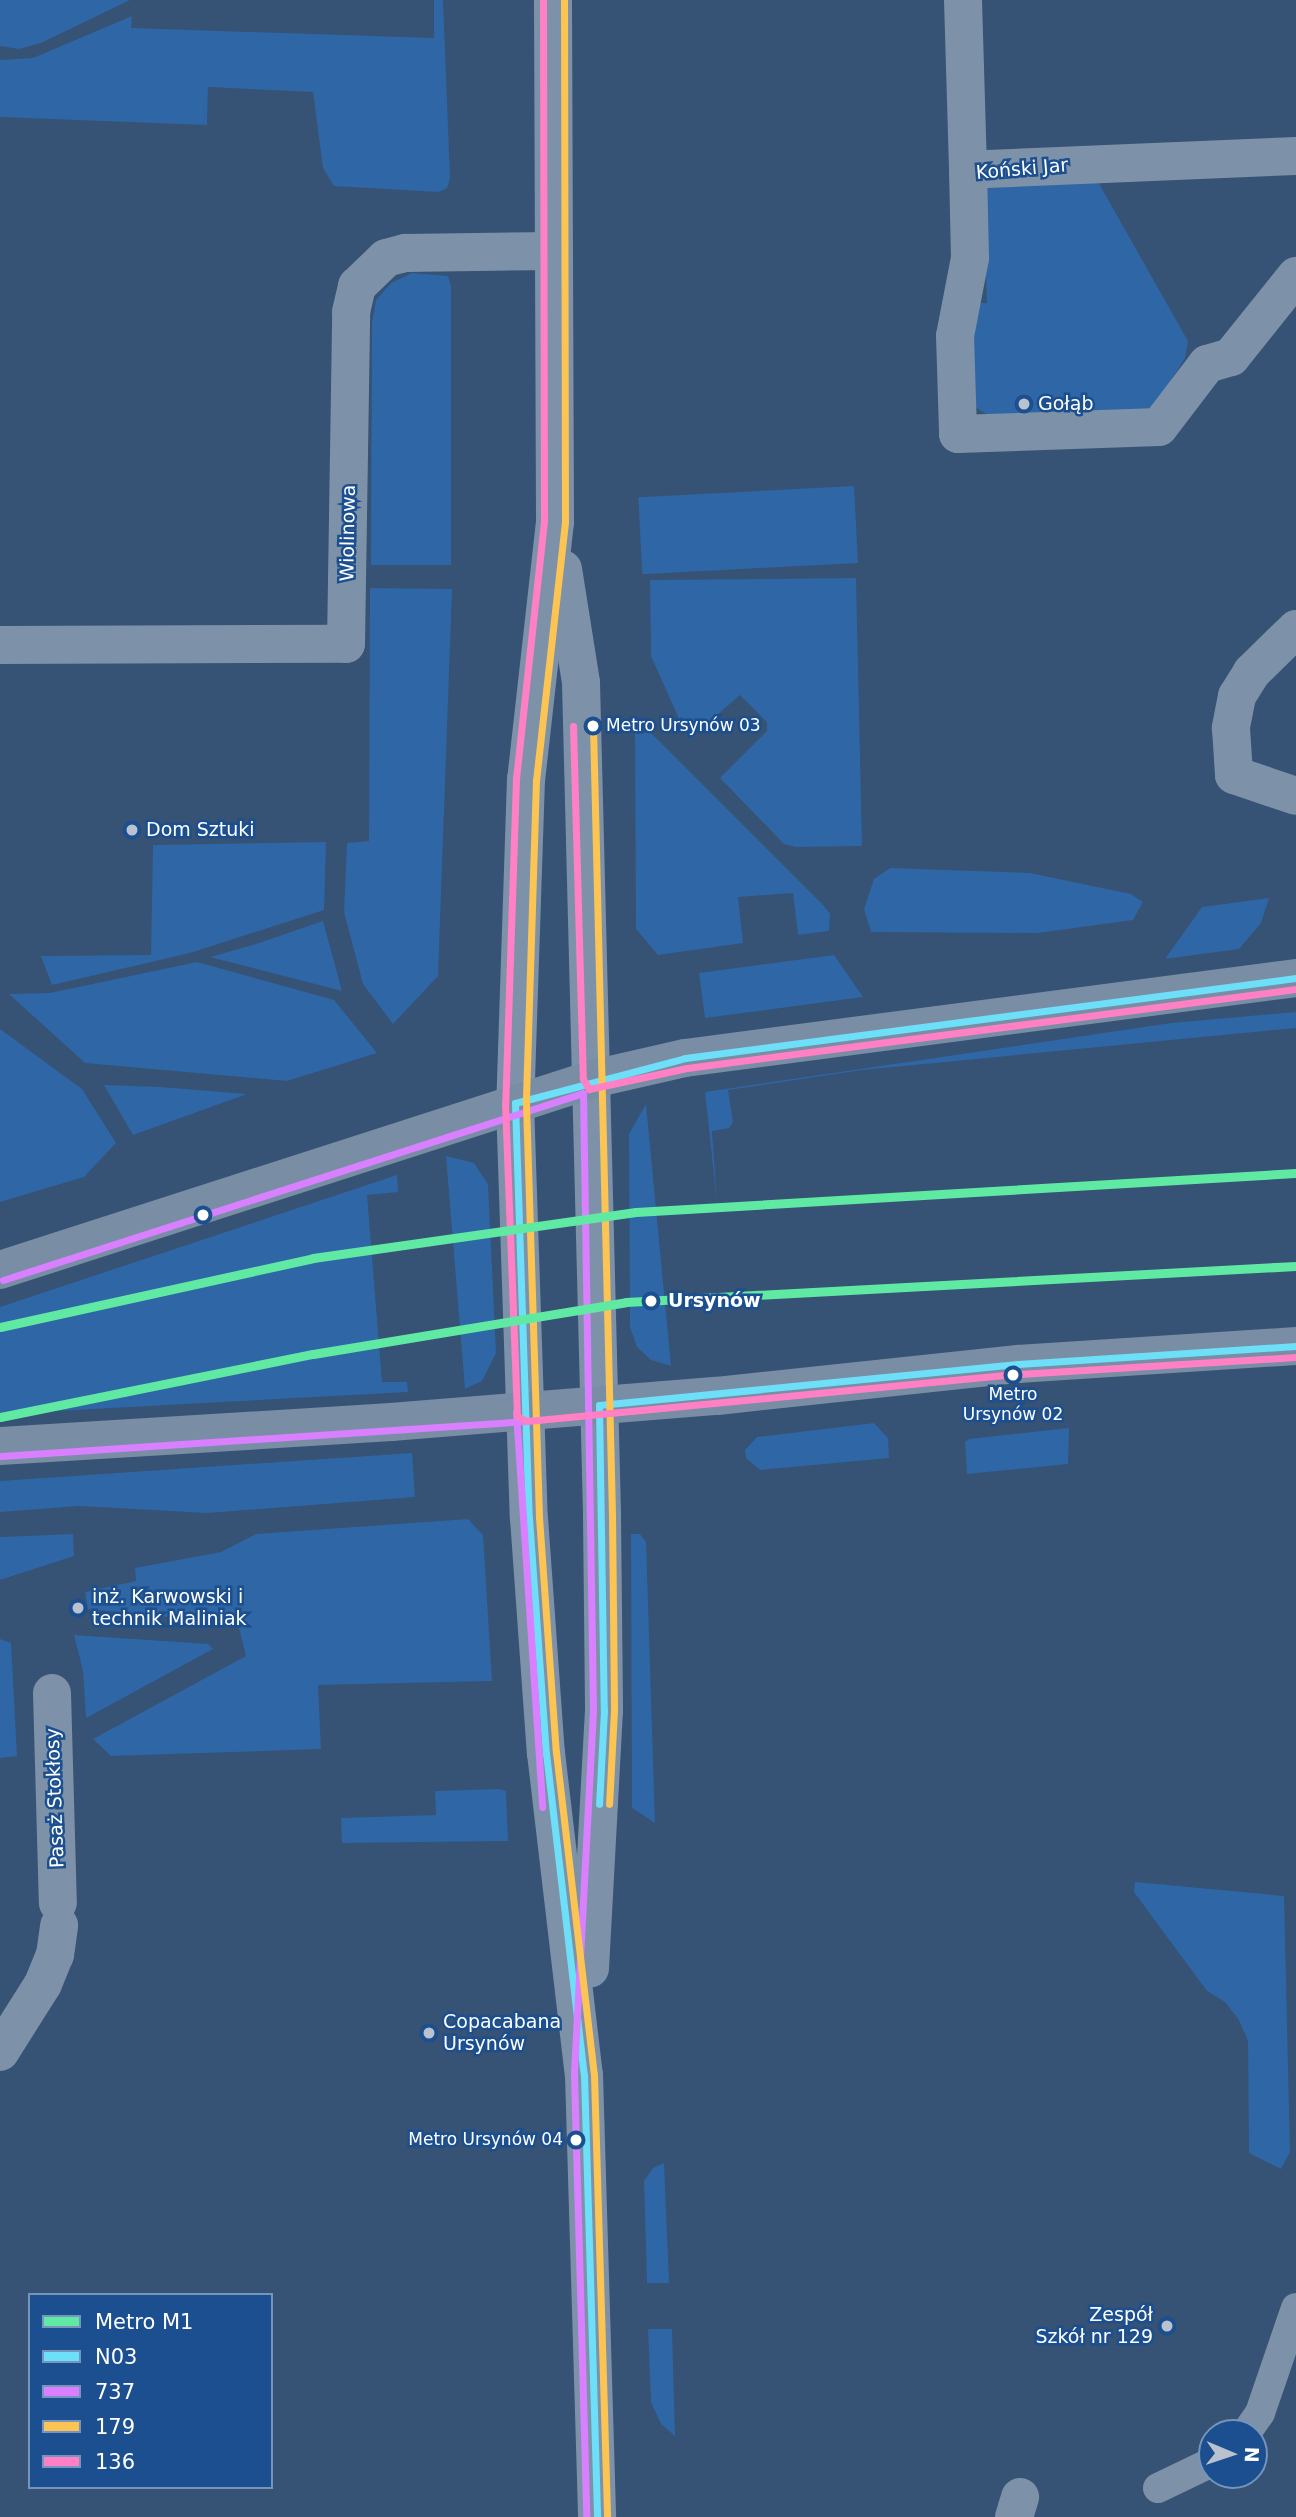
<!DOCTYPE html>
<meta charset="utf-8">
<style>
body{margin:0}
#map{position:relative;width:1296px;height:2517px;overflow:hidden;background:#365274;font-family:"DejaVu Sans",sans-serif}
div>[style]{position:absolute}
.green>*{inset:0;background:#2f66a5;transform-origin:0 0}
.pedestrian>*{height:30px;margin:-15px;padding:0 15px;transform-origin:15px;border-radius:15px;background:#7d92a8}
.minor>*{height:38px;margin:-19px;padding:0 19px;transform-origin:19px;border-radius:19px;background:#7d92a8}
.tertiary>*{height:38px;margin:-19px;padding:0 19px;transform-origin:19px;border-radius:19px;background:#7d92a8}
.secondary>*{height:38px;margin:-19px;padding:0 19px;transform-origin:19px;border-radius:19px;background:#798da4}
.bus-1>*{height:7px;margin:-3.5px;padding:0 3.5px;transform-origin:3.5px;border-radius:3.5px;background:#6ddff8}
.bus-2>*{height:7px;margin:-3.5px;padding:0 3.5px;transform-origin:3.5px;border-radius:3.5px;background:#d880ff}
.bus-3>*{height:7px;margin:-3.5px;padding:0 3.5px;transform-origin:3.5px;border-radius:3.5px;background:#fcc553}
.bus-4>*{height:7px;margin:-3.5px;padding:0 3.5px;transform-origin:3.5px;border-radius:3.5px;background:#ff80c5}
.metro-1>*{height:9px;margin:-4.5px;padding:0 4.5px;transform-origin:4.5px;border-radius:4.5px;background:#60e9a3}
.dots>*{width:19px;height:19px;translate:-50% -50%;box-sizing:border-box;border:4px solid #1b4f8f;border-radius:50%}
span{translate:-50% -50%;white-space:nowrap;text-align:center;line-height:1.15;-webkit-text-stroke:5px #1b4f8f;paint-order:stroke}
.bus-label{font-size:17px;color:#fff}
.left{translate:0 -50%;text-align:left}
.right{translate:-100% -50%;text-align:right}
.street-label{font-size:19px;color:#fff}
.poi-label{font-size:19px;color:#fff}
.stop-label{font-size:19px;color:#fff;font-weight:700}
.legend{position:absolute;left:28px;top:2293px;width:245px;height:196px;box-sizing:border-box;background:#1b4f8f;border:2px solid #7695bc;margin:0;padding:9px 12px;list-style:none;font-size:21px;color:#fff}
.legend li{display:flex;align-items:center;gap:14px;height:35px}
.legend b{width:35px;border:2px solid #7695bc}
.north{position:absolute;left:1198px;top:2419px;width:70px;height:70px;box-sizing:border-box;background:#1b4f8f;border:2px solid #7695bc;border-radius:50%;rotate:92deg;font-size:19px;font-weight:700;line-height:28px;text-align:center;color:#fff}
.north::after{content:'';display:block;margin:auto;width:24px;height:32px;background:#b9c2ce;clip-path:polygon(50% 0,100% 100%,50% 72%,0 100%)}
</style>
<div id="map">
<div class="green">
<i style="clip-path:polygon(0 0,130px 0,41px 43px,19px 49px,0 46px)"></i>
<i style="clip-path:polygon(434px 0,443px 0,450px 178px,447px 188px,439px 192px,334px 186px,323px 168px,313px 92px,208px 87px,207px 125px,0 117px,0 60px,33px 58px,132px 16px,131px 28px,434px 38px)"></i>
<i style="clip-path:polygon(1093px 173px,1188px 341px,1185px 358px,1152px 411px,995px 420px,971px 404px,974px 303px,987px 303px,982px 180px)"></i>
<i style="clip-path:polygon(412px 273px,448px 276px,451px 286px,451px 565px,371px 565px,372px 323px,376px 300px,391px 283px)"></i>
<i style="left:854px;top:486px;width:77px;height:216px;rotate:87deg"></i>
<i style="clip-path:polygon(856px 578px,862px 846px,796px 847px,784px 844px,720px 778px,767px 731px,767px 722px,740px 695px,709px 722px,680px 721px,651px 656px,650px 580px)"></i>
<i style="clip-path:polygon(370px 588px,452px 589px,438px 976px,393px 1024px,363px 984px,344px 912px,347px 843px,369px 841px)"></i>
<i style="clip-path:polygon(635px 733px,651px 733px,824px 906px,830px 914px,829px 931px,798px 935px,793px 893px,738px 897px,743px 943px,658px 955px,636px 929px)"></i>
<i style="clip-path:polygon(326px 842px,324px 910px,190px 953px,52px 985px,41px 956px,151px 955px,153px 845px)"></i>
<i style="clip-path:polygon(890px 868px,1030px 873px,1131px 894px,1143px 902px,1133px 920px,1038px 933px,871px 932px,864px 909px,874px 879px)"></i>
<i style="clip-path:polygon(1269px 898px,1261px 923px,1239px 949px,1165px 959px,1202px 907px)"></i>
<i style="clip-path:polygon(323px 921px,342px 991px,210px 957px,256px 944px)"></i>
<i style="clip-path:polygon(834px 955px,863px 997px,705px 1018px,699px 973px)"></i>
<i style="clip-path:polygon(197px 962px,334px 1000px,377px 1053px,287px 1081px,85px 1063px,9px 994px,50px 993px)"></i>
<i style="clip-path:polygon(1296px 1012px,1296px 1028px,862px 1070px,728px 1090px,733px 1122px,729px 1128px,712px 1131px,717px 1202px,705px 1092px,1171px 1023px)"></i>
<i style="clip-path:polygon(0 1029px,82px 1089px,116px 1143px,84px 1177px,0 1202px)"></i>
<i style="clip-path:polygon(104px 1085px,161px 1087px,247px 1094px,133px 1135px)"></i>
<i style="clip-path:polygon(646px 1104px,671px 1366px,651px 1360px,637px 1347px,630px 1327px,629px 1134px)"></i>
<i style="clip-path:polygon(446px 1156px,474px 1163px,488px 1184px,496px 1353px,482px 1381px,465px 1389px)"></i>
<i style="clip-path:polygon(397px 1175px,398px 1192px,367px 1195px,382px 1382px,407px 1382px,408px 1392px,0 1414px,0 1307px)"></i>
<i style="clip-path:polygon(874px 1423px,888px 1438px,889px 1458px,760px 1470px,746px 1458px,745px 1450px,757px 1437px)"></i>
<i style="clip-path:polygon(1069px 1428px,1068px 1464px,967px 1474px,965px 1442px,969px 1439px)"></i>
<i style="clip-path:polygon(412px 1453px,415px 1497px,207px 1513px,79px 1506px,0 1512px,0 1481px)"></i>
<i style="clip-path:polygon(468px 1519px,483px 1535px,492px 1681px,318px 1685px,321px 1749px,111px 1756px,93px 1739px,246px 1656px,238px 1624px,88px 1609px,85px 1592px,136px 1581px,135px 1568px,221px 1552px,256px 1534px)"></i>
<i style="clip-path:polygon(73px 1534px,74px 1556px,0 1580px,0 1537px)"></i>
<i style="clip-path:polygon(631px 1534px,640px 1534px,646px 1542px,655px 1823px,632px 1808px)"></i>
<i style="clip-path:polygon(74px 1635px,208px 1644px,213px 1649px,86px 1718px,83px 1671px)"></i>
<i style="clip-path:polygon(0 1639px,11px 1643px,17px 1756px,0 1758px)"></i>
<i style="clip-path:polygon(499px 1789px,506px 1791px,508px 1841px,342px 1843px,341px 1818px,436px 1815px,435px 1791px)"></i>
<i style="clip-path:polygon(1135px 1882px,1284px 1896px,1290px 2152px,1281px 2169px,1249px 2153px,1248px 2041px,1239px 2020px,1225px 2002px,1207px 1991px,1134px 1892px)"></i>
<i style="clip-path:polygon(664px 2163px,669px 2283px,647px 2283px,644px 2181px,653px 2168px)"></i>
<i style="clip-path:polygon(648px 2329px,672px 2329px,675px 2436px,661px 2424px,651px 2402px)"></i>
</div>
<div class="pedestrian">
<i style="left:1246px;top:2433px;width:24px;rotate:-55deg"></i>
<i style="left:1260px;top:2413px;width:111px;rotate:-71.1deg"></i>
<i style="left:1158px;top:2488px;width:60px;rotate:-25.7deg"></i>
</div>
<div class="minor">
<i style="left:963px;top:0;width:170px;rotate:88.3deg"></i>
<i style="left:1296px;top:156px;width:328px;rotate:177.6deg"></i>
<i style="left:968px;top:170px;width:88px;rotate:88.7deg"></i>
<i style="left:970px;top:258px;width:79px;rotate:100.9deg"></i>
<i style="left:955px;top:336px;width:98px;rotate:88.2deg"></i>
<i style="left:958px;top:434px;width:201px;rotate:-2deg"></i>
<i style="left:1159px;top:427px;width:79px;rotate:-52.7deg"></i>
<i style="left:1207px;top:364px;width:25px;rotate:-16deg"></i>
<i style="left:1231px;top:357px;width:104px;rotate:-51.3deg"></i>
<i style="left:1296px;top:629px;width:62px;rotate:135.7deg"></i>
<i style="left:1252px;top:672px;width:28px;rotate:122deg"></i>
<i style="left:1237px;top:696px;width:33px;rotate:101deg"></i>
<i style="left:1231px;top:728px;width:47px;rotate:86.3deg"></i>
<i style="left:1234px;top:775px;width:65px;rotate:18.7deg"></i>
<i style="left:0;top:645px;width:346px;rotate:-0.2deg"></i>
<i style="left:346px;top:644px;width:332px;rotate:-89.1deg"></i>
<i style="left:351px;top:312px;width:27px;rotate:-77deg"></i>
<i style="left:357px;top:286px;width:40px;rotate:-44deg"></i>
<i style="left:386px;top:258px;width:20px;rotate:-15deg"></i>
<i style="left:405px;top:253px;width:149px;rotate:-0.8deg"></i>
<i style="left:52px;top:1693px;width:210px;rotate:88.4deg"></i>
<i style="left:0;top:2052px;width:80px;rotate:-57.7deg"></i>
<i style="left:43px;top:1984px;width:31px;rotate:-68deg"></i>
<i style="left:55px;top:1955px;width:30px;rotate:-82deg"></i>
<i style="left:1014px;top:2517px;width:21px;rotate:-73deg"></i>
</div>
<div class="tertiary">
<i style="left:553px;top:0;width:522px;rotate:89.78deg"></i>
<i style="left:555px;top:522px;width:259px;rotate:96.4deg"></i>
<i style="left:526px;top:779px;width:324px;rotate:91.9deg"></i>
<i style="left:515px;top:1103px;width:415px;rotate:88.1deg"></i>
<i style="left:529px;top:1518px;width:236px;rotate:85.9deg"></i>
<i style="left:546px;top:1753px;width:324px;rotate:83.3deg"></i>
<i style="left:584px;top:2075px;width:442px;rotate:88.3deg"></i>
<i style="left:563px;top:569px;width:115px;rotate:81deg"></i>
<i style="left:581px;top:683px;width:832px;rotate:88.55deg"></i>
<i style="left:602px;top:1515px;width:195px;rotate:89.4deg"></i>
<i style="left:604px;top:1710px;width:259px;rotate:93.1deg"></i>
</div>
<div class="secondary">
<i style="left:0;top:1270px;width:623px;rotate:-17.85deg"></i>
<i style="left:593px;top:1079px;width:94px;rotate:-12.9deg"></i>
<i style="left:685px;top:1058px;width:616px;rotate:-7.46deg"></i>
<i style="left:0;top:1446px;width:392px;rotate:-3.5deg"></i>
<i style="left:391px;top:1422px;width:327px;rotate:-4.6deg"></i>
<i style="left:717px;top:1396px;width:303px;rotate:-6.1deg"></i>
<i style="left:1018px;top:1364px;width:279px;rotate:-3.7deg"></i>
</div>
<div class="bus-1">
<i style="left:515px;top:1103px;width:415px;rotate:88.1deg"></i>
<i style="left:529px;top:1518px;width:236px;rotate:85.9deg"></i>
<i style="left:546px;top:1753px;width:324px;rotate:83.3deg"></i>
<i style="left:584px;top:2075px;width:442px;rotate:88.3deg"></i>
<i style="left:515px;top:1103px;width:176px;rotate:-14.8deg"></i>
<i style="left:685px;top:1058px;width:616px;rotate:-7.46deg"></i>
<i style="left:599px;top:1405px;width:421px;rotate:-5.6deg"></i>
<i style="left:1018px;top:1364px;width:279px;rotate:-3.7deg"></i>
<i style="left:599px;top:1405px;width:305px;rotate:89.1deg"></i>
<i style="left:604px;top:1710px;width:94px;rotate:93deg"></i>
</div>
<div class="bus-2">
<i style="left:3px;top:1280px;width:609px;rotate:-17.87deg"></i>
<i style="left:583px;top:1093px;width:617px;rotate:89.07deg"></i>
<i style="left:593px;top:1710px;width:365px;rotate:93deg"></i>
<i style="left:574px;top:2075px;width:442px;rotate:88.4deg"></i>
<i style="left:516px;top:1412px;width:396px;rotate:86.2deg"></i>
<i style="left:1px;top:1456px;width:527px;rotate:-3.81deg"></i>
</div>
<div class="bus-3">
<i style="left:564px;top:0;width:522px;rotate:89.89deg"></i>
<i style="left:565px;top:522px;width:260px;rotate:96.4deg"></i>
<i style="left:536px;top:780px;width:323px;rotate:91.8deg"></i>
<i style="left:526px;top:1103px;width:414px;rotate:88.2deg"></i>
<i style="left:539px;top:1517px;width:236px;rotate:85.9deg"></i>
<i style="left:556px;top:1752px;width:325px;rotate:83.3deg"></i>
<i style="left:594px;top:2075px;width:442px;rotate:88.3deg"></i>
<i style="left:593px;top:726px;width:789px;rotate:88.62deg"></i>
<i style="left:612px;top:1515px;width:195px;rotate:89.4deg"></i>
<i style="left:614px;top:1710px;width:94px;rotate:93deg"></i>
</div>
<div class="bus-4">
<i style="left:543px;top:0;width:521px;rotate:89.89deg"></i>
<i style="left:544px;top:521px;width:260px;rotate:96.2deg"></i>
<i style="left:516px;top:779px;width:324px;rotate:91.9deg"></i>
<i style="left:505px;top:1103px;width:313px;rotate:87.8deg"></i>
<i style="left:517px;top:1416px;width:11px;rotate:27deg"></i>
<i style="left:527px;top:1421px;width:494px;rotate:-5.5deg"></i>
<i style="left:1019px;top:1374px;width:278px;rotate:-3.5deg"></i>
<i style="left:573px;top:726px;width:353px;rotate:88.4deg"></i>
<i style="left:583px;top:1079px;width:12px;rotate:59deg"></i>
<i style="left:589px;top:1089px;width:100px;rotate:-12.1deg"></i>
<i style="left:687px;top:1068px;width:614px;rotate:-7.39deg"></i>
</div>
<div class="metro-1">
<i style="left:0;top:1327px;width:321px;rotate:-12.4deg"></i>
<i style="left:313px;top:1258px;width:326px;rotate:-8.1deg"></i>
<i style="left:636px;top:1212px;width:661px;rotate:-3.38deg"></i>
<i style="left:0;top:1417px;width:319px;rotate:-11.4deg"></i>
<i style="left:313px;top:1354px;width:317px;rotate:-9.4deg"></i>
<i style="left:626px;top:1302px;width:671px;rotate:-3.08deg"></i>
</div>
<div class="dots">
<i style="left:1024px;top:404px;background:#b9c2ce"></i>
<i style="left:593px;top:726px;background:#fff"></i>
<i style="left:132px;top:830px;background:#b9c2ce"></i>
<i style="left:203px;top:1215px;background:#fff"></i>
<i style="left:651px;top:1301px;background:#fff"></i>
<i style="left:1013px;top:1375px;background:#fff"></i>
<i style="left:78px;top:1608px;background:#b9c2ce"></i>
<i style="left:429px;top:2033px;background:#b9c2ce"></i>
<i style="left:576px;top:2140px;background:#fff"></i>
<i style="left:1167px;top:2326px;background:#b9c2ce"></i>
</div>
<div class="bus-label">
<span class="left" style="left:606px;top:726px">Metro Ursynów 03</span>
<span style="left:1013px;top:1405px">Metro<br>Ursynów 02</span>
<span class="right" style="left:563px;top:2140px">Metro Ursynów 04</span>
</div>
<div class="street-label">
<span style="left:1022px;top:169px;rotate:-5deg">Koński Jar</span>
<span style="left:348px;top:533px;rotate:-89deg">Wiolinowa</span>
<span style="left:55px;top:1798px;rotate:-92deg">Pasaż Stokłosy</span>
</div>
<div class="poi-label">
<span class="left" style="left:1038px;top:404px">Gołąb</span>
<span class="left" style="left:146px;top:830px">Dom Sztuki</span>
<span class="left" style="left:92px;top:1608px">inż. Karwowski i<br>technik Maliniak</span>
<span class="left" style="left:443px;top:2033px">Copacabana<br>Ursynów</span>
<span class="right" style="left:1153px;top:2326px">Zespół<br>Szkół nr 129</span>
</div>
<div class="stop-label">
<span class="left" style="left:668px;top:1301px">Ursynów</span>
</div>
<ul class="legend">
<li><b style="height:9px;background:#60e9a3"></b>Metro M1</li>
<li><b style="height:9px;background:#6ddff8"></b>N03</li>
<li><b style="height:9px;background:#d880ff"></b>737</li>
<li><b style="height:9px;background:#fcc553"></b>179</li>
<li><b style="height:9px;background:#ff80c5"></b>136</li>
</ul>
<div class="north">N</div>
</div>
